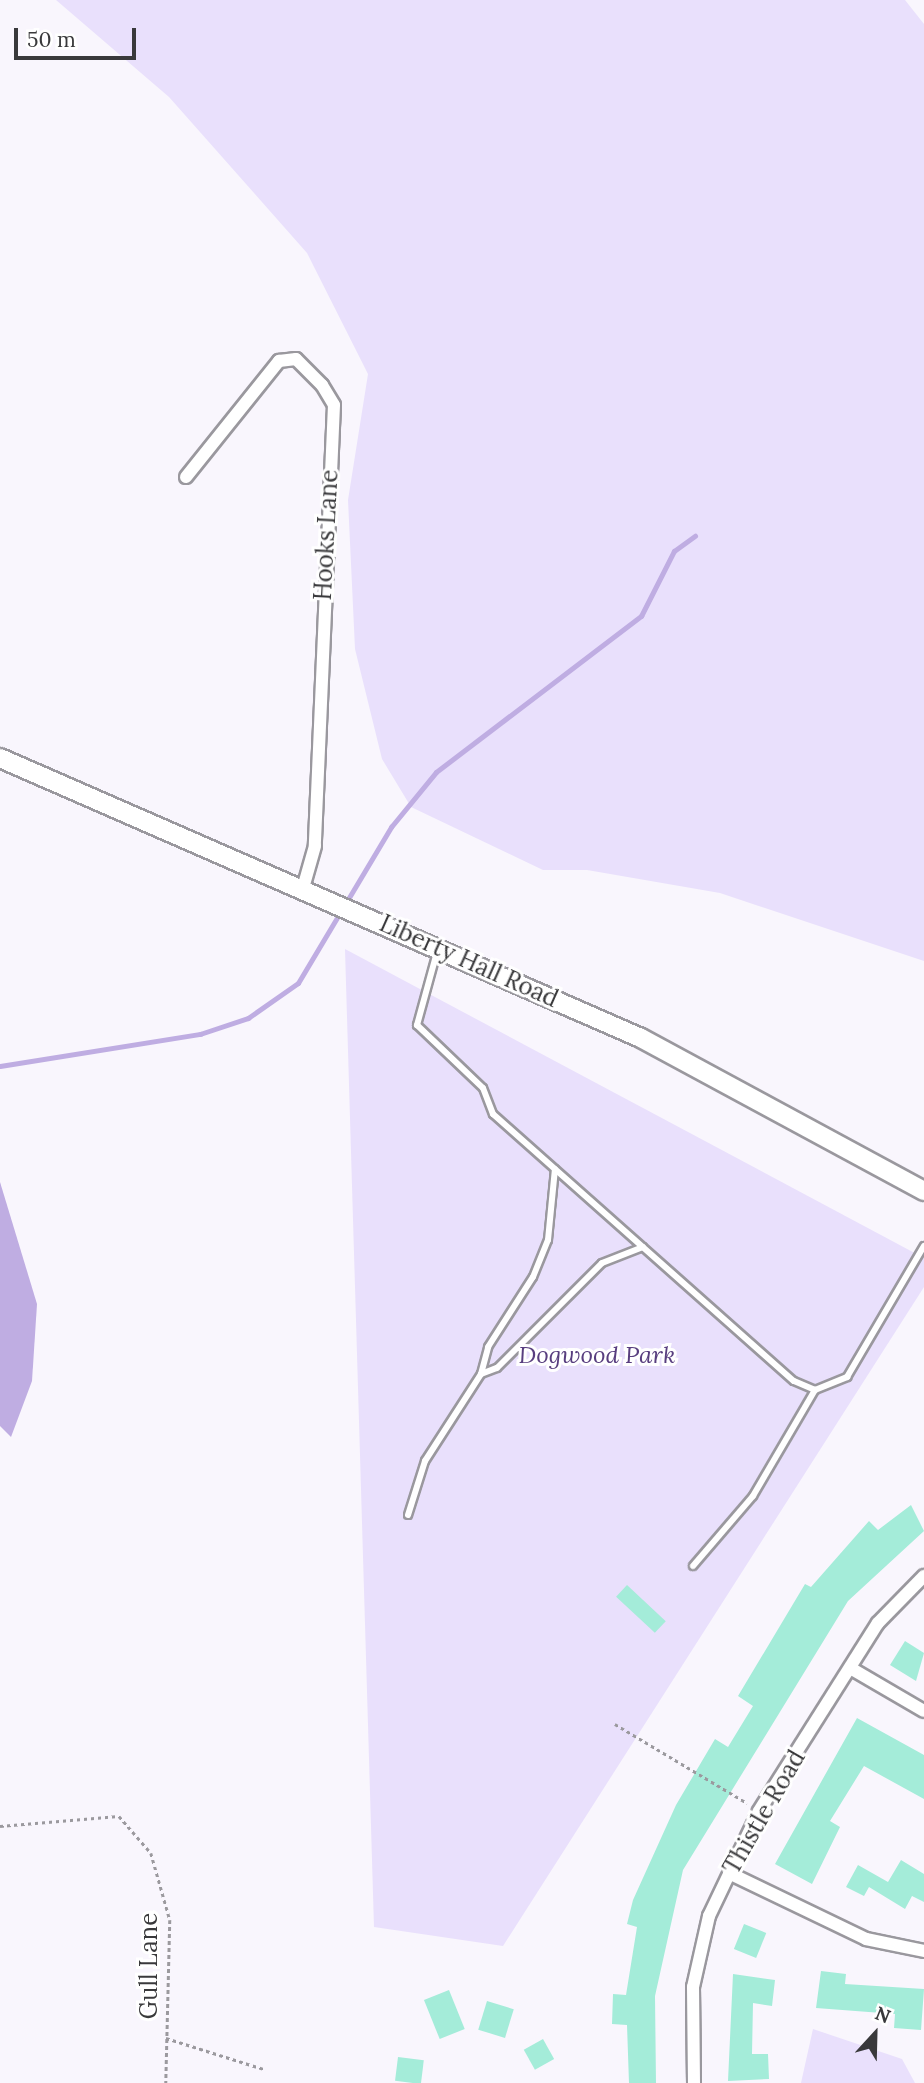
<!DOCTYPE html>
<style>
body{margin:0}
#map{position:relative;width:924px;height:2083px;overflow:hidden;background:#f9f6fd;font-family:Lora,serif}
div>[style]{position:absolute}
.green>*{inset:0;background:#e9e0fc}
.water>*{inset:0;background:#bfade2}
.stream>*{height:5px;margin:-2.5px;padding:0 2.5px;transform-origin:2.5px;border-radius:2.5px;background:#bfade2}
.building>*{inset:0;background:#a4ecd9;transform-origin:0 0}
.path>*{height:2.5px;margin-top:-1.25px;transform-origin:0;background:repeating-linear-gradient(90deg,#9b999e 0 3.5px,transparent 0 7px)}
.roads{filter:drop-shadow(2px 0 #9a989e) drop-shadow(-2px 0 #9a989e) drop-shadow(0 2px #9a989e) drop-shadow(0 -2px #9a989e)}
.lane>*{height:6px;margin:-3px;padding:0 3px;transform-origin:3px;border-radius:3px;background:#fff}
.street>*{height:12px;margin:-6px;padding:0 6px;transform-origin:6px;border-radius:6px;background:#fff}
.secondary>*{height:18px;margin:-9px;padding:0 9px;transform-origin:9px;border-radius:9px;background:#fff}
span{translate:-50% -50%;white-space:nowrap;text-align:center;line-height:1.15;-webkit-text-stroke:6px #fff;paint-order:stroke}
.street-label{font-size:24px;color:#39393b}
.park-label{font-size:24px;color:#583e7f;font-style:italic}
.north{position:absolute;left:840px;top:1999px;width:70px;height:70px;-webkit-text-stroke:5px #fff;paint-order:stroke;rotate:22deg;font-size:19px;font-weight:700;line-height:28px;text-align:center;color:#39393b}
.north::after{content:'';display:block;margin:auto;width:24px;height:32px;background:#39393b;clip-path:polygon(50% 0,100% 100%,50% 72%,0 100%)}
.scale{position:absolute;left:14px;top:28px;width:122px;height:32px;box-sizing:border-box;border:4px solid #39393b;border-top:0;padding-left:9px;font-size:21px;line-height:24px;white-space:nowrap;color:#39393b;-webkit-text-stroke:5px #fff;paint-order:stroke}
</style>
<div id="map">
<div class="green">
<i style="clip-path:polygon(56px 0,905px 0,924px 24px,924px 961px,720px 893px,587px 870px,543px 870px,411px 807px,382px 759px,355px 649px,348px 500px,368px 374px,307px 253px,169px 97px)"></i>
<i style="clip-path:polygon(345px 949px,924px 1258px,924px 1287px,503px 1946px,374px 1927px)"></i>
<i style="clip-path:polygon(813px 2029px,902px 2059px,915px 2083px,801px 2083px)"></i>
</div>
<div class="water">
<i style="clip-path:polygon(0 1182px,37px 1304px,32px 1381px,11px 1437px,0 1426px)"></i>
</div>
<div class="stream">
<i style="left:0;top:1066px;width:203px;rotate:-9.1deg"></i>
<i style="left:200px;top:1034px;width:51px;rotate:-18.4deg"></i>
<i style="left:248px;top:1018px;width:61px;rotate:-35deg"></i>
<i style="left:298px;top:983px;width:182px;rotate:-59.2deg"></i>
<i style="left:391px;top:827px;width:71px;rotate:-50.7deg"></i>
<i style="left:436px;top:772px;width:258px;rotate:-37.3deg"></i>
<i style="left:641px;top:616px;width:73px;rotate:-63.1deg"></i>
<i style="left:674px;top:551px;width:26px;rotate:-36deg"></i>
</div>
<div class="building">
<i style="clip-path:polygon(911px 1505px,924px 1531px,848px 1601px,683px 1870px,655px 1996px,656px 2083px,629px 2083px,627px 2025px,612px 2024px,613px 1994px,626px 1995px,637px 1927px,627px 1924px,633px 1900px,676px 1805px,715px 1739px,728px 1747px,753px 1706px,738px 1696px,805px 1584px,811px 1587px,869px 1521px,878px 1530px)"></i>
<i style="left:627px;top:1585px;width:53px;height:16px;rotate:43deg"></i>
<i style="clip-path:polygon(905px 1641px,924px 1653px,916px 1681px,890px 1665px)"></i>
<i style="clip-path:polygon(857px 1718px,924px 1755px,924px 1799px,864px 1766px,830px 1821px,840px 1827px,812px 1884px,775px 1864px)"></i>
<i style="clip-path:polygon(901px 1860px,924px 1874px,924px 1902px,912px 1896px,905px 1909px,869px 1887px,864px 1896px,846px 1887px,858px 1865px,888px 1882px)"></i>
<i style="left:744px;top:1924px;width:24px;height:27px;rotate:22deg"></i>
<i style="clip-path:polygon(821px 1971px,846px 1974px,845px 1984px,924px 1989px,921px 2030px,894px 2028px,895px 2014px,816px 2008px)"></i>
<i style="clip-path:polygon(733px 1974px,775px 1980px,772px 2006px,753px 2003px,752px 2054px,768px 2054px,769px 2079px,728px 2081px)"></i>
<i style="left:449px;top:1990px;width:42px;height:27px;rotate:68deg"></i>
<i style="left:487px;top:2001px;width:28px;height:30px;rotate:17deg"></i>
<i style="left:543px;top:2039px;width:23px;height:22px;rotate:61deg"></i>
<i style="left:398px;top:2057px;width:26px;height:24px;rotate:7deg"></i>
</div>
<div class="path">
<i style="left:615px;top:1724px;width:154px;rotate:30.9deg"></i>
<i style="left:0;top:1826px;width:119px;rotate:-4.8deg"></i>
<i style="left:119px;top:1816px;width:49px;rotate:49.1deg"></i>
<i style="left:151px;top:1853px;width:70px;rotate:74.2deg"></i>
<i style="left:170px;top:1920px;width:163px;rotate:91.4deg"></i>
<i style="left:166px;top:2038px;width:103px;rotate:17.6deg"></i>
</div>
<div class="roads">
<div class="lane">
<i style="left:437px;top:952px;width:76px;rotate:105.3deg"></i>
<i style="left:417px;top:1025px;width:91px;rotate:43.7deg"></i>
<i style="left:483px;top:1088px;width:28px;rotate:69deg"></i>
<i style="left:493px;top:1114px;width:402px;rotate:41.6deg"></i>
<i style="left:794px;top:1381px;width:23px;rotate:23deg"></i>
<i style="left:815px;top:1390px;width:35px;rotate:-22deg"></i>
<i style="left:847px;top:1377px;width:152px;rotate:-59.6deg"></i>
<i style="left:481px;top:1374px;width:28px;rotate:-75deg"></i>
<i style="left:488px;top:1347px;width:83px;rotate:-57.3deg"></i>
<i style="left:533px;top:1277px;width:40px;rotate:-68deg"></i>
<i style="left:548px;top:1240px;width:71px;rotate:-84.4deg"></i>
<i style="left:408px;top:1515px;width:57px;rotate:-72.5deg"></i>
<i style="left:425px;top:1461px;width:103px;rotate:-57.2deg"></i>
<i style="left:481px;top:1374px;width:17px;rotate:-21deg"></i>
<i style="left:497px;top:1368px;width:148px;rotate:-45deg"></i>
<i style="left:602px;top:1263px;width:44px;rotate:-21.3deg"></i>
<i style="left:693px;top:1566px;width:92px;rotate:-49.4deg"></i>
<i style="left:753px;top:1496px;width:123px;rotate:-59.7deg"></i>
</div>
<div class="street">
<i style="left:186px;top:477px;width:149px;rotate:-51.3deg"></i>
<i style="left:279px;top:361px;width:17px;rotate:-7deg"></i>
<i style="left:296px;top:359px;width:37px;rotate:45deg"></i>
<i style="left:322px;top:385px;width:23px;rotate:59deg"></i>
<i style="left:334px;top:405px;width:441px;rotate:92.5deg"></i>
<i style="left:315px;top:846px;width:44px;rotate:105.9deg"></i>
<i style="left:852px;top:1669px;width:83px;rotate:30.3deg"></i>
<i style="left:729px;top:1873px;width:152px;rotate:25.7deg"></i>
<i style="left:866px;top:1939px;width:59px;rotate:11.7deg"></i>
<i style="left:694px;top:2083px;width:96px;rotate:-90.6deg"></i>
<i style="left:693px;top:1987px;width:73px;rotate:-77.3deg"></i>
<i style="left:709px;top:1916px;width:116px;rotate:-64.5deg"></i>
<i style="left:759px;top:1811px;width:222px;rotate:-57.7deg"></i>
<i style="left:878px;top:1623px;width:66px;rotate:-45.6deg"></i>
</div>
<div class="secondary">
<i style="left:0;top:758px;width:699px;rotate:23.6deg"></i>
<i style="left:641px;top:1038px;width:322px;rotate:28.4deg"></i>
</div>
</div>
<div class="street-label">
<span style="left:326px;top:535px;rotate:-87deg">Hooks Lane</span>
<span style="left:469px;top:961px;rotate:24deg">Liberty Hall Road</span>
<span style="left:764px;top:1812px;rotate:-60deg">Thistle Road</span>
<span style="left:149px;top:1966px;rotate:-90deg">Gull Lane</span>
</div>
<div class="park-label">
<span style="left:597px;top:1355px">Dogwood Park</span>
</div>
<div class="north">N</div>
<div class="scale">50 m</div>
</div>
